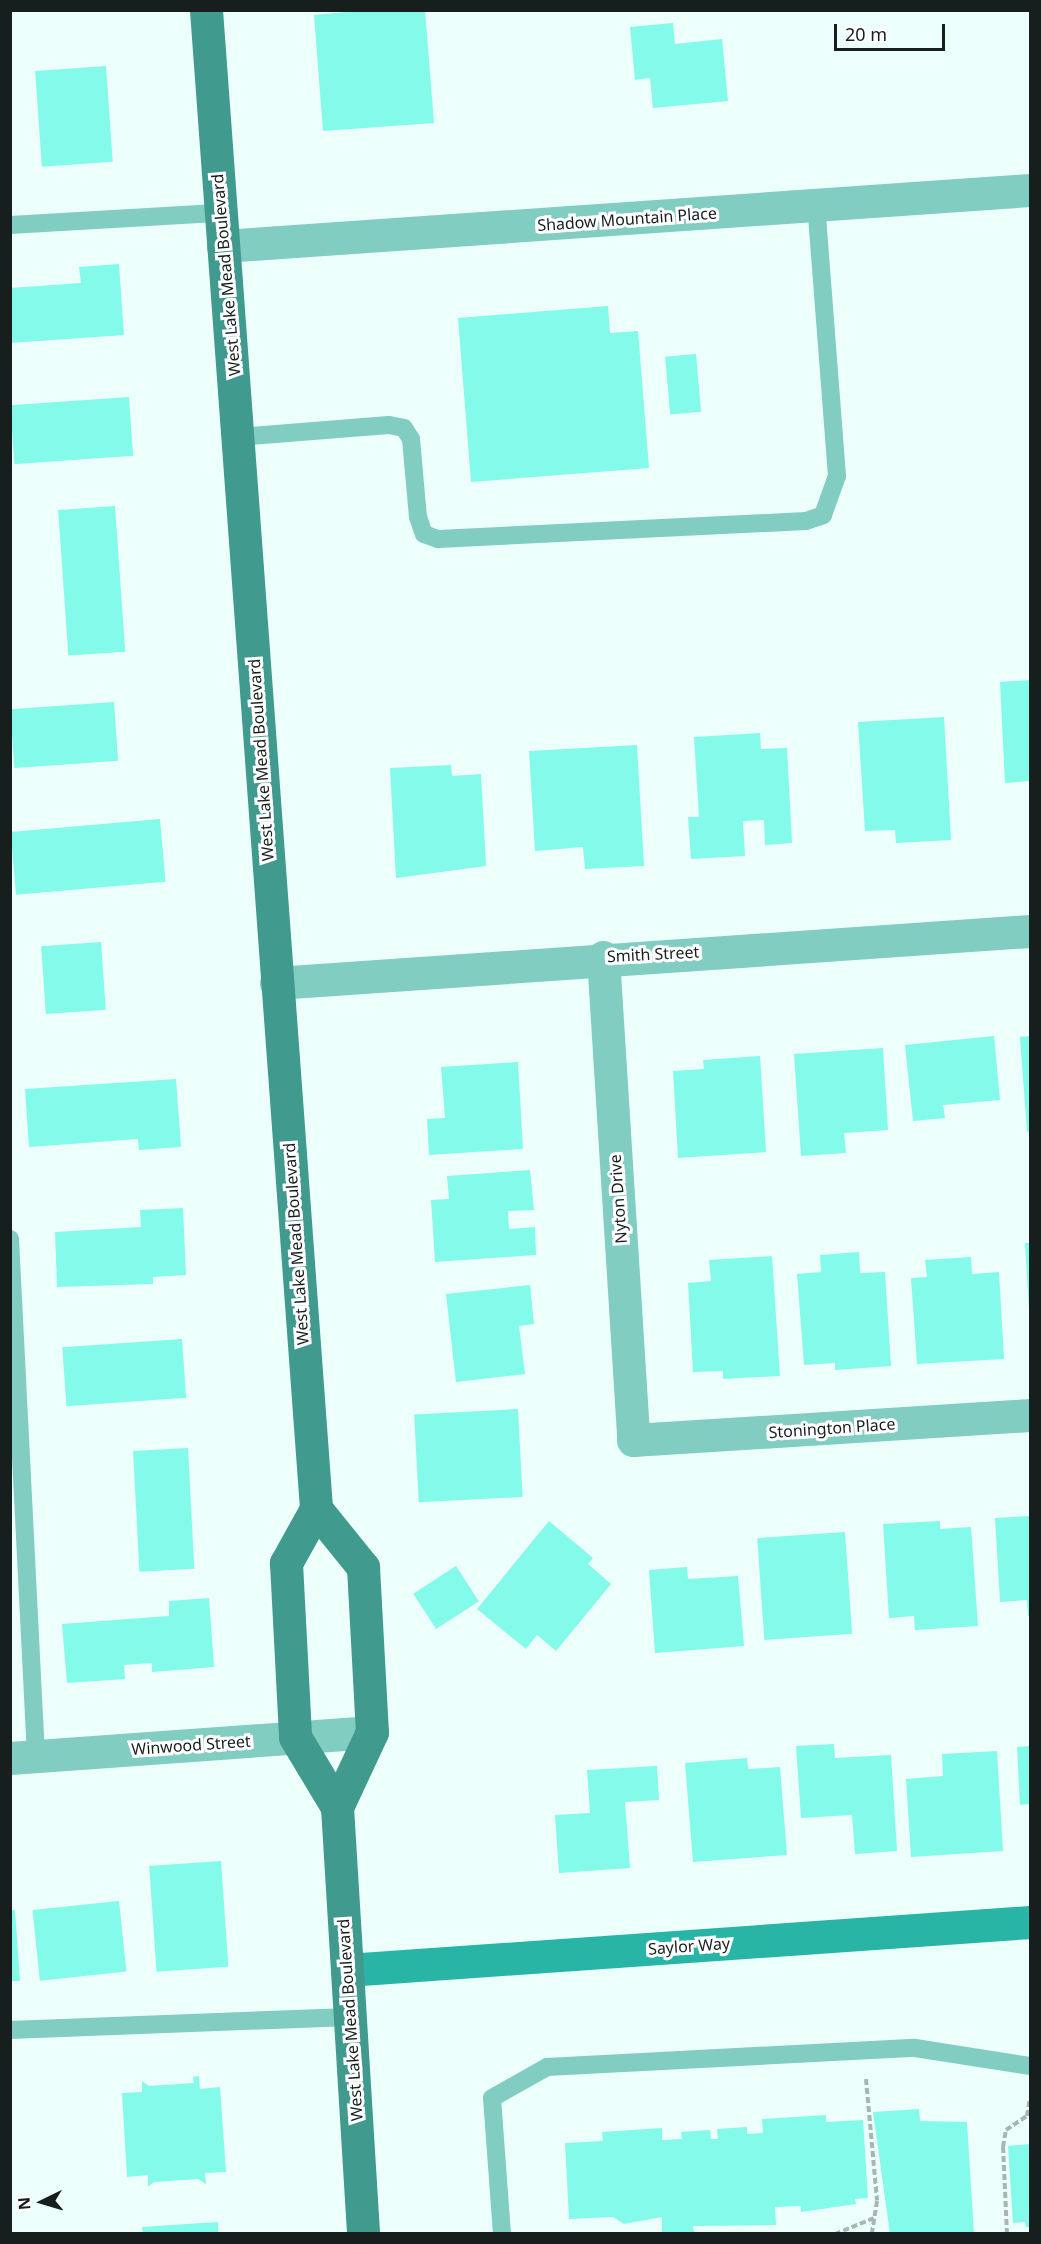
<!DOCTYPE html>
<style>
body{margin:0}
#map{position:relative;width:1041px;height:2244px;overflow:hidden;background:#ecfffb;font-family:"Noto Sans",sans-serif}
div>[style]{position:absolute}
.building>*{inset:0;background:#84faea;transform-origin:0 0}
.path>*{height:4px;margin-top:-2px;transform-origin:0;background:repeating-linear-gradient(90deg,#a7b6b3 0 6px,transparent 0 9px)}
.lane>*{height:18px;margin:-9px;padding:0 9px;transform-origin:9px;border-radius:9px;background:#82cdc2}
.street>*{height:33px;margin:-16.5px;padding:0 16.5px;transform-origin:16.5px;border-radius:16.5px;background:#82cdc2}
.secondary>*{height:33px;margin:-16.5px;padding:0 16.5px;transform-origin:16.5px;border-radius:16.5px;background:#28b5a6}
.primary>*{height:33px;margin:-16.5px;padding:0 16.5px;transform-origin:16.5px;border-radius:16.5px;background:#409a8e}
span{translate:-50% -50%;white-space:nowrap;text-align:center;line-height:1.15;-webkit-text-stroke:6px #fff;paint-order:stroke}
.street-label{font-size:16px;color:#171f1e}
.frame{position:absolute;inset:0;border:12px solid #171f1e;pointer-events:none}
.north{position:absolute;left:12px;top:2172px;width:60px;height:60px;-webkit-text-stroke:4px #fff;paint-order:stroke;rotate:265deg;font-size:16px;font-weight:700;line-height:24px;text-align:center;color:#171f1e}
.north::after{content:'';display:block;margin:auto;width:21px;height:27px;background:#171f1e;clip-path:polygon(50% 0,100% 100%,50% 72%,0 100%)}
.scale{position:absolute;left:834px;top:24px;width:111px;height:27px;box-sizing:border-box;border:3px solid #171f1e;border-top:0;padding-left:8px;font-size:18px;line-height:21px;white-space:nowrap;color:#171f1e;-webkit-text-stroke:4px #fff;paint-order:stroke}
</style>
<div id="map">
<div class="building">
<i style="clip-path:polygon(368px 10px,425px 10px,434px 123px,323px 131px,314px 15px)"></i>
<i style="clip-path:polygon(673px 23px,675px 44px,722px 39px,728px 101px,653px 108px,650px 78px,635px 80px,630px 27px)"></i>
<i style="left:106px;top:66px;width:96px;height:71px;rotate:86deg"></i>
<i style="clip-path:polygon(119px 264px,124px 335px,10px 343px,10px 288px,81px 283px,79px 267px)"></i>
<i style="clip-path:polygon(608px 306px,610px 333px,638px 331px,649px 468px,471px 482px,458px 318px)"></i>
<i style="left:696px;top:354px;width:58px;height:31px;rotate:85deg"></i>
<i style="left:129px;top:397px;width:59px;height:119px;rotate:86deg"></i>
<i style="left:115px;top:506px;width:146px;height:57px;rotate:86deg"></i>
<i style="clip-path:polygon(1030px 680px,1030px 781px,1005px 783px,1000px 682px)"></i>
<i style="left:114px;top:702px;width:59px;height:104px;rotate:86deg"></i>
<i style="clip-path:polygon(944px 717px,951px 840px,896px 843px,895px 830px,865px 831px,858px 722px)"></i>
<i style="clip-path:polygon(760px 733px,761px 749px,787px 748px,792px 843px,765px 845px,764px 820px,743px 821px,745px 856px,691px 859px,688px 817px,699px 817px,694px 737px)"></i>
<i style="clip-path:polygon(637px 745px,644px 866px,585px 869px,583px 847px,535px 851px,529px 751px)"></i>
<i style="clip-path:polygon(451px 765px,452px 776px,481px 774px,486px 866px,396px 878px,390px 768px)"></i>
<i style="left:160px;top:819px;width:63px;height:150px;rotate:85deg"></i>
<i style="left:101px;top:942px;width:68px;height:60px;rotate:86deg"></i>
<i style="clip-path:polygon(994px 1036px,1000px 1100px,943px 1105px,945px 1118px,913px 1121px,905px 1045px)"></i>
<i style="clip-path:polygon(1030px 1036px,1030px 1131px,1027px 1132px,1020px 1037px)"></i>
<i style="clip-path:polygon(883px 1048px,888px 1130px,844px 1133px,846px 1153px,801px 1156px,794px 1054px)"></i>
<i style="clip-path:polygon(760px 1056px,766px 1152px,678px 1158px,673px 1071px,704px 1069px,703px 1060px)"></i>
<i style="clip-path:polygon(518px 1062px,523px 1149px,429px 1155px,427px 1119px,445px 1118px,441px 1067px)"></i>
<i style="clip-path:polygon(176px 1079px,181px 1147px,139px 1150px,138px 1139px,29px 1147px,25px 1089px)"></i>
<i style="clip-path:polygon(530px 1170px,534px 1210px,508px 1211px,509px 1229px,535px 1227px,536px 1255px,435px 1262px,431px 1200px,449px 1199px,447px 1176px)"></i>
<i style="clip-path:polygon(183px 1208px,186px 1275px,153px 1277px,153px 1284px,57px 1287px,55px 1232px,141px 1227px,140px 1210px)"></i>
<i style="clip-path:polygon(1025px 1243px,1030px 1243px,1030px 1310px,1029px 1310px)"></i>
<i style="clip-path:polygon(859px 1252px,860px 1273px,885px 1272px,891px 1366px,835px 1370px,835px 1363px,804px 1365px,797px 1274px,821px 1272px,820px 1255px)"></i>
<i style="clip-path:polygon(772px 1256px,780px 1376px,723px 1379px,723px 1371px,693px 1372px,688px 1283px,711px 1281px,709px 1260px)"></i>
<i style="clip-path:polygon(971px 1257px,972px 1274px,999px 1272px,1004px 1359px,917px 1364px,911px 1278px,927px 1277px,925px 1260px)"></i>
<i style="clip-path:polygon(530px 1285px,534px 1324px,519px 1326px,525px 1374px,456px 1382px,446px 1294px)"></i>
<i style="left:182px;top:1339px;width:59px;height:120px;rotate:86deg"></i>
<i style="left:518px;top:1409px;width:88px;height:104px;rotate:87deg"></i>
<i style="left:188px;top:1448px;width:121px;height:55px;rotate:87deg"></i>
<i style="clip-path:polygon(1030px 1516px,1030px 1616px,1028px 1616px,1027px 1600px,1000px 1602px,995px 1518px)"></i>
<i style="clip-path:polygon(549px 1521px,593px 1558px,588px 1564px,611px 1584px,556px 1651px,537px 1635px,526px 1649px,477px 1609px)"></i>
<i style="clip-path:polygon(940px 1521px,940px 1529px,971px 1527px,978px 1626px,915px 1630px,914px 1616px,889px 1618px,883px 1524px)"></i>
<i style="left:845px;top:1532px;width:102px;height:88px;rotate:86deg"></i>
<i style="left:456px;top:1566px;width:42px;height:51px;rotate:57deg"></i>
<i style="clip-path:polygon(687px 1567px,688px 1579px,738px 1576px,744px 1646px,655px 1653px,649px 1570px)"></i>
<i style="clip-path:polygon(209px 1598px,214px 1667px,152px 1672px,152px 1663px,124px 1665px,125px 1679px,67px 1683px,62px 1624px,169px 1616px,169px 1601px)"></i>
<i style="clip-path:polygon(834px 1744px,835px 1758px,891px 1755px,897px 1851px,855px 1854px,852px 1815px,801px 1818px,796px 1746px)"></i>
<i style="clip-path:polygon(1030px 1746px,1030px 1804px,1020px 1805px,1017px 1747px)"></i>
<i style="clip-path:polygon(997px 1751px,1003px 1851px,911px 1857px,906px 1779px,943px 1776px,942px 1754px)"></i>
<i style="clip-path:polygon(747px 1758px,748px 1769px,780px 1767px,787px 1855px,693px 1862px,685px 1763px)"></i>
<i style="clip-path:polygon(657px 1766px,659px 1800px,625px 1802px,630px 1868px,559px 1873px,555px 1815px,590px 1813px,587px 1770px)"></i>
<i style="left:221px;top:1861px;width:106px;height:72px;rotate:86deg"></i>
<i style="left:119px;top:1901px;width:71px;height:87px;rotate:84deg"></i>
<i style="clip-path:polygon(10px 1910px,15px 1910px,20px 1981px,10px 1981px)"></i>
<i style="clip-path:polygon(199px 2076px,200px 2089px,220px 2087px,226px 2172px,205px 2173px,206px 2184px,198px 2179px,154px 2182px,148px 2187px,148px 2175px,127px 2177px,122px 2093px,142px 2092px,142px 2081px,149px 2086px,194px 2083px,193px 2077px)"></i>
<i style="clip-path:polygon(919px 2109px,920px 2121px,967px 2122px,974px 2234px,890px 2234px,873px 2112px)"></i>
<i style="clip-path:polygon(826px 2115px,826px 2122px,863px 2120px,868px 2198px,855px 2199px,856px 2204px,801px 2212px,801px 2206px,775px 2207px,776px 2225px,693px 2226px,694px 2232px,669px 2234px,662px 2234px,662px 2217px,624px 2224px,613px 2217px,569px 2219px,565px 2143px,603px 2141px,602px 2132px,662px 2128px,662px 2140px,682px 2139px,681px 2132px,710px 2130px,711px 2139px,718px 2139px,717px 2129px,747px 2127px,747px 2134px,763px 2133px,762px 2119px)"></i>
<i style="clip-path:polygon(1030px 2144px,1030px 2227px,1026px 2227px,1025px 2222px,1013px 2223px,1008px 2146px)"></i>
<i style="clip-path:polygon(218px 2222px,218px 2234px,143px 2234px,142px 2227px)"></i>
</div>
<div class="path">
<i style="left:866px;top:2079px;width:122px;rotate:84.8deg"></i>
<i style="left:877px;top:2201px;width:33px;rotate:99deg"></i>
<i style="left:835px;top:2234px;width:42px;rotate:-22.3deg"></i>
<i style="left:1007px;top:2234px;width:87px;rotate:-92.6deg"></i>
<i style="left:1003px;top:2147px;width:17px;rotate:-80deg"></i>
<i style="left:1006px;top:2130px;width:25px;rotate:-34deg"></i>
<i style="left:1027px;top:2116px;width:18px;rotate:-81deg"></i>
</div>
<div class="lane">
<i style="left:10px;top:225px;width:211px;rotate:-3.3deg"></i>
<i style="left:239px;top:437px;width:150px;rotate:-4.6deg"></i>
<i style="left:389px;top:425px;width:15px;rotate:11deg"></i>
<i style="left:404px;top:428px;width:13px;rotate:58deg"></i>
<i style="left:411px;top:439px;width:78px;rotate:84.9deg"></i>
<i style="left:418px;top:517px;width:18px;rotate:71deg"></i>
<i style="left:424px;top:534px;width:15px;rotate:20deg"></i>
<i style="left:438px;top:539px;width:368px;rotate:-2.8deg"></i>
<i style="left:806px;top:521px;width:18px;rotate:-19deg"></i>
<i style="left:823px;top:515px;width:41px;rotate:-70.3deg"></i>
<i style="left:837px;top:476px;width:272px;rotate:-94.4deg"></i>
<i style="left:10px;top:1239px;width:518px;rotate:87.12deg"></i>
<i style="left:10px;top:2030px;width:340px;rotate:-2.2deg"></i>
<i style="left:502px;top:2234px;width:136px;rotate:-94.2deg"></i>
<i style="left:492px;top:2098px;width:63px;rotate:-29.4deg"></i>
<i style="left:547px;top:2067px;width:368px;rotate:-3deg"></i>
<i style="left:915px;top:2048px;width:116px;rotate:8.9deg"></i>
</div>
<div class="street">
<i style="left:223px;top:246px;width:809px;rotate:-3.97deg"></i>
<i style="left:603px;top:957px;width:484px;rotate:86.4deg"></i>
<i style="left:633px;top:1440px;width:398px;rotate:-3.6deg"></i>
<i style="left:276px;top:983px;width:756px;rotate:-3.95deg"></i>
<i style="left:10px;top:1758px;width:363px;rotate:-4.1deg"></i>
</div>
<div class="secondary">
<i style="left:347px;top:1970px;width:685px;rotate:-4.02deg"></i>
</div>
<div class="primary">
<i style="left:206px;top:10px;width:1503px;rotate:85.8deg"></i>
<i style="left:316px;top:1509px;width:62px;rotate:119.1deg"></i>
<i style="left:286px;top:1563px;width:174px;rotate:87deg"></i>
<i style="left:295px;top:1737px;width:82px;rotate:59deg"></i>
<i style="left:337px;top:1807px;width:428px;rotate:86.5deg"></i>
<i style="left:316px;top:1509px;width:75px;rotate:51deg"></i>
<i style="left:363px;top:1567px;width:165px;rotate:86.9deg"></i>
<i style="left:372px;top:1732px;width:83px;rotate:115deg"></i>
</div>
<div class="street-label">
<span style="left:627px;top:219px;rotate:-4deg">Shadow Mountain Place</span>
<span style="left:226px;top:275px;rotate:-95deg">West Lake Mead Boulevard</span>
<span style="left:261px;top:760px;rotate:-94deg">West Lake Mead Boulevard</span>
<span style="left:653px;top:954px;rotate:-3deg">Smith Street</span>
<span style="left:618px;top:1199px;rotate:-94deg">Nyton Drive</span>
<span style="left:296px;top:1244px;rotate:-94deg">West Lake Mead Boulevard</span>
<span style="left:832px;top:1428px;rotate:-4deg">Stonington Place</span>
<span style="left:191px;top:1745px;rotate:-4deg">Winwood Street</span>
<span style="left:689px;top:1946px;rotate:-4deg">Saylor Way</span>
<span style="left:350px;top:2020px;rotate:-94deg">West Lake Mead Boulevard</span>
</div>
<div class="frame"></div>
<div class="north">N</div>
<div class="scale">20 m</div>
</div>
